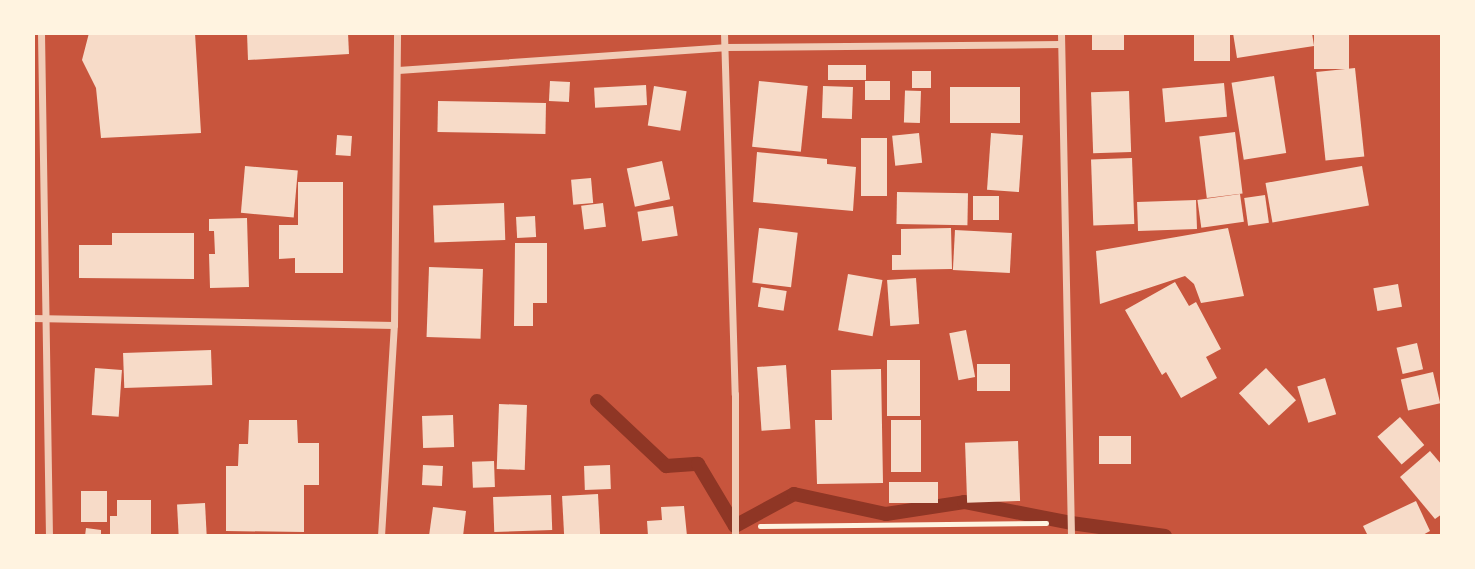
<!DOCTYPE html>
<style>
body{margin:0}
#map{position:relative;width:1475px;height:569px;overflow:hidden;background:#c8553d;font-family:"Open Sans",sans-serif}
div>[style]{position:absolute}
.stream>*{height:14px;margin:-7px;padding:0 7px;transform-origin:7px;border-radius:7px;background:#8f3625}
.building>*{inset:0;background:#f7dbc8;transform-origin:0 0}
.path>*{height:4.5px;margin:-2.25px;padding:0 2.25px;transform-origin:2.25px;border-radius:2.25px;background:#fff3e0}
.minor>*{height:7px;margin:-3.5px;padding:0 3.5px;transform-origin:3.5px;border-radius:3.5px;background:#f1ccb7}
span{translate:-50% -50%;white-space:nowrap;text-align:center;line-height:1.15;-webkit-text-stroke:7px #fff3e0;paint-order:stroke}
.frame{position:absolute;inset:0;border:35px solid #fff3e0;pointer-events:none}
</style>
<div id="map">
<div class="stream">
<i style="left:597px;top:401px;width:95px;rotate:43.3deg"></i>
<i style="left:666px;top:466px;width:32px;rotate:-4deg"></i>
<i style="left:698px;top:464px;width:72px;rotate:59.2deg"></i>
<i style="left:735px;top:526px;width:67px;rotate:-28.5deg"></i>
<i style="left:794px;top:494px;width:94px;rotate:12.3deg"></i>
<i style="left:886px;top:514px;width:79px;rotate:-8.7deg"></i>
<i style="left:964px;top:502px;width:109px;rotate:11.1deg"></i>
<i style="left:1071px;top:523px;width:95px;rotate:7.9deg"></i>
</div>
<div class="building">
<i style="clip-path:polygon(89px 33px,195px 33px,201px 133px,101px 138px,96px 88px,82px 60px)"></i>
<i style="clip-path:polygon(247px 33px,348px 33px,349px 54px,248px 60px)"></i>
<i style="left:1092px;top:33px;width:32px;height:17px"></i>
<i style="left:1194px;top:33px;width:36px;height:28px"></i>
<i style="clip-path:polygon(1233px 33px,1312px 33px,1314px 46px,1237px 58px)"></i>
<i style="left:1314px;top:33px;width:35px;height:36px"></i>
<i style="left:828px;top:65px;width:38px;height:15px"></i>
<i style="left:1355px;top:68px;width:89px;height:39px;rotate:84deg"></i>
<i style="left:912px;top:71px;width:19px;height:17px"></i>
<i style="left:1274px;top:76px;width:78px;height:43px;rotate:81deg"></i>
<i style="left:550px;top:81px;width:20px;height:20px;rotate:3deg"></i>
<i style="left:759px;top:81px;width:49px;height:66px;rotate:6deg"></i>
<i style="left:865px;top:81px;width:25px;height:19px"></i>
<i style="left:1224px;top:83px;width:34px;height:62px;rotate:85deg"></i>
<i style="left:646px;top:85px;width:20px;height:52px;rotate:87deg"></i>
<i style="left:654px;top:86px;width:33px;height:40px;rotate:9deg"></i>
<i style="left:823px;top:86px;width:30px;height:32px;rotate:2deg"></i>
<i style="left:950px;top:87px;width:70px;height:36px"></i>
<i style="left:921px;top:91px;width:32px;height:16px;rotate:92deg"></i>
<i style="left:1129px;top:91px;width:61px;height:38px;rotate:88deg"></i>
<i style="left:438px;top:101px;width:108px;height:31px;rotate:1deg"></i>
<i style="left:1235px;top:132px;width:62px;height:36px;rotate:83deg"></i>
<i style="left:919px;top:133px;width:30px;height:27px;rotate:84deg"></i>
<i style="left:991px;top:133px;width:32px;height:57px;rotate:4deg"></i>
<i style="left:337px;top:135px;width:15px;height:20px;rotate:4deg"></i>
<i style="left:861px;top:138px;width:26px;height:58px"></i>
<i style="clip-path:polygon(757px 152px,827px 159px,827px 164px,856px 167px,853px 211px,753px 202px)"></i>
<i style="left:1132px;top:158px;width:66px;height:41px;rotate:88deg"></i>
<i style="left:662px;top:161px;width:39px;height:36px;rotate:78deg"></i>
<i style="left:245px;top:166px;width:53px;height:47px;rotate:5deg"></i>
<i style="left:1362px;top:166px;width:40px;height:98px;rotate:80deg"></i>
<i style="left:591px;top:178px;width:25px;height:20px;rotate:85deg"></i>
<i style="clip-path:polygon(298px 182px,343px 182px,343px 273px,295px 273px,295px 258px,279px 259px,279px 225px,298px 225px)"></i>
<i style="left:897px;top:192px;width:71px;height:32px;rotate:1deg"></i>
<i style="left:1240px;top:194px;width:28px;height:43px;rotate:82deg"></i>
<i style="left:1265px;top:195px;width:28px;height:21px;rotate:82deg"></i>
<i style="left:973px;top:196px;width:26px;height:24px"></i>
<i style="left:1196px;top:200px;width:29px;height:59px;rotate:88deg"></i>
<i style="left:504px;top:203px;width:37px;height:71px;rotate:88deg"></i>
<i style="left:603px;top:203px;width:24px;height:22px;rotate:83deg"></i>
<i style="left:673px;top:206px;width:30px;height:36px;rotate:81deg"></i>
<i style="left:535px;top:216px;width:21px;height:19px;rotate:87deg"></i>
<i style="clip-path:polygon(247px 218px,249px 287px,210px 288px,209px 254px,215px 254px,214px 231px,209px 231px,209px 219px)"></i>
<i style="left:759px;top:228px;width:39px;height:55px;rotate:7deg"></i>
<i style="clip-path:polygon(951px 228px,952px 269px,892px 270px,892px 255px,901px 255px,901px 229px)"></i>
<i style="clip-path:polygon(1228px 228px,1244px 296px,1201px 303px,1194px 284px,1185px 276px,1100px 304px,1096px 251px)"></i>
<i style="left:955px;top:230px;width:57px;height:40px;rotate:3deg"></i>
<i style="clip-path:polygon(112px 233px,194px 233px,194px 279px,79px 278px,79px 245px,112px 245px)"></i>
<i style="clip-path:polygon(515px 243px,547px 243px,547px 303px,533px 303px,533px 326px,514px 326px)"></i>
<i style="left:429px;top:267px;width:54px;height:70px;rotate:2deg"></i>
<i style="left:848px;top:274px;width:35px;height:57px;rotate:10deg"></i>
<i style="left:916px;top:278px;width:46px;height:29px;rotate:86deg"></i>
<i style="clip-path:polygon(1175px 282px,1189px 306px,1196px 302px,1221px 349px,1206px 357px,1217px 378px,1181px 398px,1166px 372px,1162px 375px,1125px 310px)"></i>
<i style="left:1398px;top:284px;width:23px;height:25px;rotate:80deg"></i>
<i style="left:761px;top:287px;width:26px;height:20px;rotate:9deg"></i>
<i style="left:966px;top:330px;width:48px;height:17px;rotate:79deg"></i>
<i style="left:1417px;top:343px;width:27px;height:21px;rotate:77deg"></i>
<i style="left:211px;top:350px;width:35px;height:88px;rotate:88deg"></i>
<i style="left:887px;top:360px;width:33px;height:56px"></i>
<i style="left:1010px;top:364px;width:27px;height:33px;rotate:90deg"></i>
<i style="left:786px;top:365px;width:64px;height:29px;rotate:86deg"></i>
<i style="left:95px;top:368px;width:27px;height:47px;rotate:4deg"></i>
<i style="left:1266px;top:368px;width:44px;height:37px;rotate:47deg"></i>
<i style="clip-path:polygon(881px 369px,883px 483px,817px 484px,815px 420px,832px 420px,831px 370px)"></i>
<i style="left:1433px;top:372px;width:32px;height:33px;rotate:77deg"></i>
<i style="left:1325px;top:378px;width:38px;height:29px;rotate:73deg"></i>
<i style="left:499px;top:404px;width:28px;height:65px;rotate:2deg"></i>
<i style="left:453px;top:415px;width:32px;height:31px;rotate:88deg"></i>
<i style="left:1400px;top:417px;width:37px;height:30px;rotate:49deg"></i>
<i style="clip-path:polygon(249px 420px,297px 420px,298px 443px,319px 443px,319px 485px,304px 485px,304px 532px,226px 531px,226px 466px,238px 466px,239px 444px,248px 444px)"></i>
<i style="left:921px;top:420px;width:52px;height:30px;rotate:90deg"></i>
<i style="left:1099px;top:436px;width:32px;height:28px"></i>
<i style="left:1018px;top:441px;width:60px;height:53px;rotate:88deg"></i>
<i style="clip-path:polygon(1430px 451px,1442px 465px,1442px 514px,1435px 519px,1400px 477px)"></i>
<i style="left:494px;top:461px;width:26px;height:22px;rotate:88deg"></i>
<i style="left:423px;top:465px;width:20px;height:20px;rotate:3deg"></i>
<i style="left:610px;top:465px;width:24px;height:26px;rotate:88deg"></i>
<i style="left:889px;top:482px;width:49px;height:21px"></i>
<i style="left:107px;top:491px;width:31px;height:26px;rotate:90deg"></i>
<i style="left:598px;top:494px;width:42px;height:36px;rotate:87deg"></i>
<i style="left:551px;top:495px;width:35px;height:58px;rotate:88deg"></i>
<i style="clip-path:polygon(117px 500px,151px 500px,151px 536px,110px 536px,110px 516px,117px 516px)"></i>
<i style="clip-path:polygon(1416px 501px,1430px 531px,1421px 536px,1368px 536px,1363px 526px)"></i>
<i style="left:205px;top:503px;width:33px;height:28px;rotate:87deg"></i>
<i style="clip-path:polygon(684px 506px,687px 536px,648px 536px,647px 521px,662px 520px,661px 507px)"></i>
<i style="clip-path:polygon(433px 507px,466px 511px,463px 536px,429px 536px)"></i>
<i style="clip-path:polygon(86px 528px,101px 530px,101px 536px,85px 536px)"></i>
</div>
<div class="path">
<i style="left:760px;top:526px;width:286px;rotate:-0.6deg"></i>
</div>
<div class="minor">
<i style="left:41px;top:33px;width:503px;rotate:89.09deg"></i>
<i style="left:724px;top:33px;width:361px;rotate:88.3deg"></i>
<i style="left:735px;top:394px;width:142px;rotate:90deg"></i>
<i style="left:1061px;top:33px;width:503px;rotate:88.86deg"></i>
<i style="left:398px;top:70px;width:327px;rotate:-4deg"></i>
<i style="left:724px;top:47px;width:336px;rotate:-0.5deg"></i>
<i style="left:33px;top:318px;width:361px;rotate:1.1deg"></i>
<i style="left:381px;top:536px;width:211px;rotate:-86.5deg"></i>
<i style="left:394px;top:325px;width:292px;rotate:-89.4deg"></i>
</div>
<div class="frame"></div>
</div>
